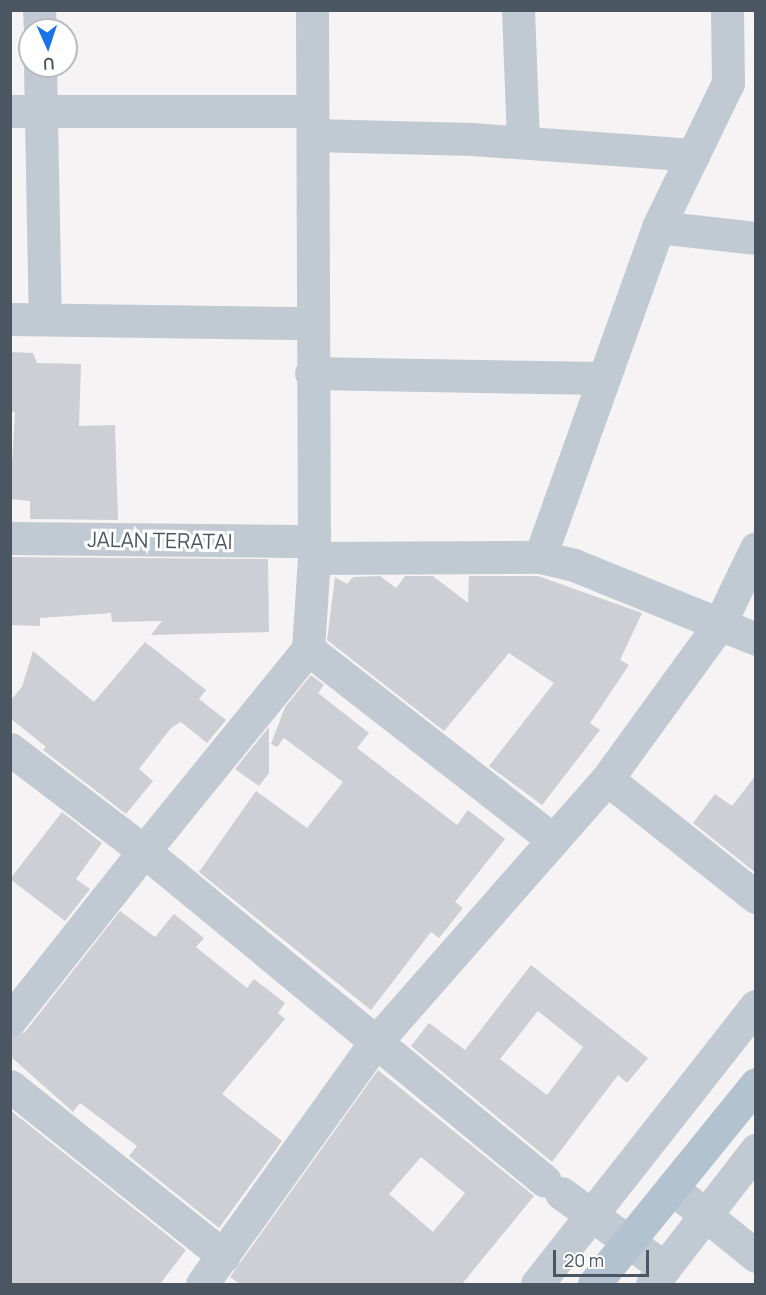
<!DOCTYPE html>
<style>
body{margin:0}
#map{position:relative;width:766px;height:1295px;overflow:hidden;background:#f5f3f3;font-family:Manrope,sans-serif}
div>[style]{position:absolute}
.building>*{inset:0;background:#cdcfd5}
.minor>*{height:33px;margin:-16.5px;padding:0 16.5px;transform-origin:16.5px;border-radius:16.5px;background:#c1cad2}
.major>*{height:33px;margin:-16.5px;padding:0 16.5px;transform-origin:16.5px;border-radius:16.5px;background:#b3c2d1}
span{translate:-50% -50%;white-space:nowrap;text-align:center;line-height:1.15;-webkit-text-stroke:6px #fff;paint-order:stroke}
.street-label{font-size:21px;color:#4a5661}
.frame{position:absolute;inset:0;border:12px solid #4a5661;pointer-events:none}
.north{position:absolute;left:18px;top:18px;width:60px;height:60px;box-sizing:border-box;background:#fff;border:2px solid #b7bbc0;border-radius:50%;rotate:177deg;font-size:16px;font-weight:700;line-height:24px;text-align:center;color:#4a5661}
.north::after{content:'';display:block;margin:auto;width:21px;height:27px;background:#1a73e8;clip-path:polygon(50% 0,100% 100%,50% 72%,0 100%)}
.scale{position:absolute;left:553px;top:1250px;width:96px;height:27px;box-sizing:border-box;border:3px solid #4a5661;border-top:0;padding-left:8px;font-size:18px;line-height:21px;white-space:nowrap;color:#4a5661;-webkit-text-stroke:4px #fff;paint-order:stroke}
</style>
<div id="map">
<div class="building">
<i style="clip-path:polygon(10px 352px,33px 353px,37px 363px,81px 364px,79px 426px,115px 425px,118px 520px,30px 519px,30px 501px,10px 499px,15px 412px,10px 412px)"></i>
<i style="clip-path:polygon(10px 557px,268px 559px,269px 632px,151px 635px,162px 621px,112px 622px,111px 613px,40px 618px,40px 626px,10px 625px)"></i>
<i style="clip-path:polygon(380px 576px,396px 588px,405px 576px,433px 576px,468px 603px,469px 576px,538px 576px,642px 613px,620px 660px,629px 665px,590px 723px,600px 730px,542px 805px,489px 766px,554px 683px,509px 653px,444px 731px,327px 640px,335px 577px,347px 584px,353px 577px)"></i>
<i style="clip-path:polygon(145px 642px,206px 690px,199px 699px,226px 720px,207px 743px,181px 722px,171px 728px,139px 769px,153px 781px,126px 814px,43px 750px,46px 747px,10px 718px,10px 701px,22px 687px,33px 651px,94px 702px)"></i>
<i style="clip-path:polygon(311px 675px,324px 685px,318px 693px,369px 733px,357px 748px,457px 825px,468px 810px,505px 839px,455px 902px,463px 908px,439px 938px,431px 932px,371px 1010px,199px 872px,256px 791px,307px 828px,343px 782px,284px 738px,277px 747px,271px 744px,285px 707px)"></i>
<i style="clip-path:polygon(269px 727px,269px 773px,259px 786px,235px 769px)"></i>
<i style="clip-path:polygon(756px 775px,756px 873px,693px 823px,715px 794px,732px 806px)"></i>
<i style="clip-path:polygon(62px 812px,102px 843px,76px 879px,90px 889px,65px 921px,10px 879px)"></i>
<i style="clip-path:polygon(120px 911px,155px 937px,174px 914px,204px 938px,196px 947px,247px 988px,254px 979px,285px 1003px,278px 1013px,285px 1019px,222px 1094px,282px 1141px,219px 1228px,129px 1156px,137px 1146px,80px 1103px,73px 1112px,10px 1056px,10px 1038px,25px 1032px)"></i>
<i style="clip-path:polygon(evenodd,531px 965px,648px 1058px,627px 1083px,618px 1075px,552px 1162px,411px 1046px,429px 1023px,465px 1050px,531px 965px,538px 1011px,583px 1047px,547px 1095px,500px 1059px,538px 1011px)"></i>
<i style="clip-path:polygon(evenodd,378px 1070px,534px 1196px,462px 1284px,240px 1284px,230px 1277px,378px 1070px,421px 1157px,465px 1193px,433px 1232px,389px 1194px,421px 1157px)"></i>
<i style="clip-path:polygon(10px 1110px,186px 1250px,160px 1284px,10px 1284px)"></i>
</div>
<div class="minor">
<i style="left:39px;top:10px;width:20px;rotate:87deg"></i>
<i style="left:312px;top:10px;width:548px;rotate:89.79deg"></i>
<i style="left:314px;top:558px;width:91px;rotate:93.8deg"></i>
<i style="left:308px;top:649px;width:260px;rotate:129.1deg"></i>
<i style="left:144px;top:851px;width:519px;rotate:39.45deg"></i>
<i style="left:518px;top:10px;width:132px;rotate:87.8deg"></i>
<i style="left:40px;top:66px;width:253px;rotate:88.9deg"></i>
<i style="left:10px;top:111px;width:302px"></i>
<i style="left:313px;top:135px;width:159px;rotate:1.4deg"></i>
<i style="left:472px;top:139px;width:222px;rotate:4.1deg"></i>
<i style="left:693px;top:155px;width:80px;rotate:-64.1deg"></i>
<i style="left:728px;top:83px;width:73px;rotate:-90.8deg"></i>
<i style="left:658px;top:227px;width:99px;rotate:6.4deg"></i>
<i style="left:10px;top:319px;width:301px;rotate:0.8deg"></i>
<i style="left:311px;top:373px;width:292px;rotate:1deg"></i>
<i style="left:10px;top:538px;width:300px;rotate:0.6deg"></i>
<i style="left:540px;top:557px;width:350px;rotate:-70.3deg"></i>
<i style="left:658px;top:227px;width:80px;rotate:-64.1deg"></i>
<i style="left:314px;top:558px;width:226px;rotate:-0.3deg"></i>
<i style="left:540px;top:557px;width:35px;rotate:13deg"></i>
<i style="left:574px;top:565px;width:196px;rotate:22.1deg"></i>
<i style="left:308px;top:649px;width:311px;rotate:37.9deg"></i>
<i style="left:10px;top:749px;width:168px;rotate:37.3deg"></i>
<i style="left:144px;top:851px;width:216px;rotate:128.4deg"></i>
<i style="left:607px;top:779px;width:190px;rotate:38.4deg"></i>
<i style="left:10px;top:1086px;width:273px;rotate:38.5deg"></i>
<i style="left:672px;top:1188px;width:108px;rotate:39deg"></i>
<i style="left:561px;top:1193px;width:128px;rotate:35.8deg"></i>
<i style="left:202px;top:1284px;width:295px;rotate:-54.4deg"></i>
<i style="left:374px;top:1044px;width:353px;rotate:-48.7deg"></i>
<i style="left:607px;top:779px;width:190px;rotate:-54deg"></i>
<i style="left:719px;top:625px;width:85px;rotate:-64.3deg"></i>
<i style="left:537px;top:1284px;width:354px;rotate:-51.8deg"></i>
<i style="left:652px;top:1284px;width:170px;rotate:-52.2deg"></i>
</div>
<div class="major">
<i style="left:594px;top:1284px;width:257px;rotate:-51deg"></i>
</div>
<div class="street-label">
<span style="left:160px;top:540px;rotate:1deg">JALAN TERATAI</span>
</div>
<div class="frame"></div>
<div class="north">U</div>
<div class="scale">20 m</div>
</div>
